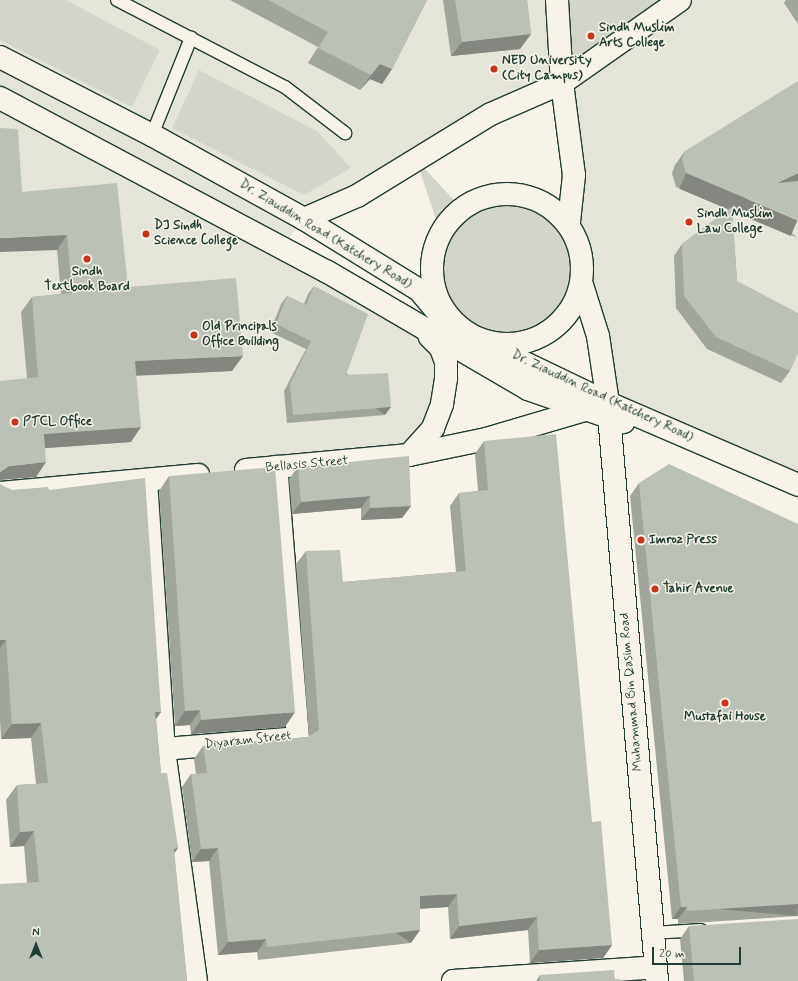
<!DOCTYPE html>
<style>
body{margin:0}
#map{position:relative;width:798px;height:981px;overflow:hidden;background:#f7f3e8;font-family:Mynerve,sans-serif}
div>[style]{position:absolute}
.built>*{inset:0;background:#e5e4d9}
.green>*{inset:0;background:#d3d5ca}
.roads{filter:drop-shadow(1px 0 #1f3d34) drop-shadow(-1px 0 #1f3d34) drop-shadow(0 1px #1f3d34) drop-shadow(0 -1px #1f3d34)}
.lane>*{height:12px;margin:-6px;padding:0 6px;transform-origin:6px;border-radius:6px;background:#f7f3e8}
.street>*{height:22px;margin:-11px;padding:0 11px;transform-origin:11px;border-radius:11px;background:#f7f3e8}
.secondary>*{height:22px;margin:-11px;padding:0 11px;transform-origin:11px;border-radius:11px;background:#f7f3e8}
.primary>*{height:22px;margin:-11px;padding:0 11px;transform-origin:11px;border-radius:11px;background:#f7f3e8}
.primary>.ring{margin:-11px;padding:0;box-sizing:content-box;background:none;border:22px solid #f7f3e8;border-radius:50%}
.wall>*{inset:0;background:#a1a69d}
.shaded-wall>*{inset:0;background:#83877f;transform-origin:0 0}
.building>*{inset:0;background:#bbc1b6}
.dots>*{width:11px;height:11px;translate:-50% -50%;box-sizing:border-box;border:2px solid #f7f3e8;border-radius:50%}
span{translate:-50% -50%;white-space:nowrap;text-align:center;line-height:1.15;-webkit-text-stroke:3px #f7f3e8;paint-order:stroke}
.poi-label{font-size:13px;color:#1f3d34;font-weight:700}
.left{translate:0 -50%;text-align:left}
.street-label{font-size:13px;color:#1f3d34}
.north{position:absolute;left:16px;top:925px;width:40px;height:40px;-webkit-text-stroke:3px #f7f3e8;paint-order:stroke;rotate:0deg;font-size:11px;font-weight:700;line-height:16px;text-align:center;color:#1f3d34}
.north::after{content:'';display:block;margin:auto;width:14px;height:18px;background:#1f3d34;clip-path:polygon(50% 0,100% 100%,50% 72%,0 100%)}
.scale{position:absolute;left:652px;top:947px;width:89px;height:18px;box-sizing:border-box;border:2px solid #1f3d34;border-top:0;padding-left:5px;font-size:12px;line-height:14px;white-space:nowrap;color:#1f3d34;-webkit-text-stroke:3px #f7f3e8;paint-order:stroke}
</style>
<div id="map">
<div class="built">
<i style="clip-path:polygon(0 0,798px 0,798px 485px,608px 403px,585px 270px,562px 73px,304px 219px,281px 248px,423px 329px,446px 378px,409px 455px,0 493px)"></i>
</div>
<div class="green">
<i style="clip-path:polygon(0 0,66px 0,160px 50px,132px 107px,0 40px)"></i>
<i style="clip-path:polygon(557px 0,680px 0,562px 73px)"></i>
<i style="clip-path:polygon(199px 70px,317px 131px,351px 168px,304px 195px,172px 128px)"></i>
<i style="clip-path:polygon(416px 159px,461px 208px,491px 194px,510px 192px,532px 196px,552px 206px,569px 222px,580px 245px,584px 270px,581px 288px,564px 319px,544px 335px,519px 343px,493px 343px,470px 334px,438px 299px,432px 275px,433px 250px,440px 232px)"></i>
</div>
<div class="roads">
<div class="lane">
<i style="left:117px;top:0;width:189px;rotate:27.4deg"></i>
<i style="left:285px;top:87px;width:76px;rotate:37.5deg"></i>
<i style="left:152px;top:135px;width:105px;rotate:-68.1deg"></i>
<i style="left:652px;top:933px;width:49px;rotate:-3.5deg"></i>
</div>
<div class="street">
<i style="left:146px;top:480px;width:270px;rotate:86.2deg"></i>
<i style="left:196px;top:981px;width:234px;rotate:-97.9deg"></i>
<i style="left:164px;top:749px;width:134px;rotate:-4.7deg"></i>
<i style="left:298px;top:738px;width:272px;rotate:-94.6deg"></i>
<i style="left:453px;top:981px;width:203px;rotate:-3.9deg"></i>
</div>
<div class="secondary">
<i style="left:304px;top:219px;width:58px;rotate:-23.5deg"></i>
<i style="left:357px;top:196px;width:157px;rotate:-31.5deg"></i>
<i style="left:491px;top:114px;width:77px;rotate:-23.6deg"></i>
<i style="left:562px;top:83px;width:144px;rotate:-35.1deg"></i>
<i style="left:246px;top:470px;width:164px;rotate:-5.3deg"></i>
<i style="left:409px;top:455px;width:79px;rotate:-11.7deg"></i>
<i style="left:486px;top:439px;width:127px;rotate:-16.4deg"></i>
<i style="left:608px;top:403px;width:580px;rotate:85.15deg"></i>
<i style="left:0;top:493px;width:199px;rotate:-5.2deg"></i>
</div>
<div class="primary">
<i style="left:557px;top:0;width:83px;rotate:86.6deg"></i>
<i style="left:562px;top:83px;width:93px;rotate:82.6deg"></i>
<i style="left:574px;top:175px;width:47px;rotate:96.1deg"></i>
<i style="left:0;top:57px;width:171px;rotate:27.2deg"></i>
<i style="left:152px;top:135px;width:174px;rotate:28.9deg"></i>
<i style="left:304px;top:219px;width:135px;rotate:31.7deg"></i>
<i style="left:419px;top:290px;width:43px;rotate:49.7deg"></i>
<i style="left:447px;top:323px;width:37px;rotate:29deg"></i>
<i style="left:479px;top:341px;width:143px;rotate:25.7deg"></i>
<i style="left:608px;top:403px;width:207px;rotate:23.3deg"></i>
<i style="left:0;top:98px;width:369px;rotate:28deg"></i>
<i style="left:326px;top:271px;width:234px;rotate:30.3deg"></i>
<i style="left:528px;top:389px;width:101px;rotate:19.2deg"></i>
<i class="ring" style="left:432px;top:194px;width:128px;height:128px"></i>
<i style="left:582px;top:285px;width:53px;rotate:72.6deg"></i>
<i style="left:598px;top:336px;width:68px;rotate:81.5deg"></i>
<i style="left:409px;top:455px;width:36px;rotate:-48deg"></i>
<i style="left:433px;top:428px;width:26px;rotate:-69deg"></i>
<i style="left:442px;top:404px;width:26px;rotate:-81deg"></i>
<i style="left:446px;top:378px;width:16px;rotate:-90deg"></i>
<i style="left:446px;top:362px;width:15px;rotate:-110deg"></i>
<i style="left:441px;top:348px;width:16px;rotate:-135deg"></i>
</div>
</div>
<div class="wall">
<i style="clip-path:polygon(230px 0,427px 0,392px 69px,382px 84px,370px 79px,360px 90px,308px 63px,318px 47px)"></i>
<i style="clip-path:polygon(443px 0,527px 0,531px 34px,520px 49px,451px 56px)"></i>
<i style="clip-path:polygon(786px 0,798px 0,798px 24px,784px 3px)"></i>
<i style="clip-path:polygon(685px 151px,798px 238px,732px 211px,737px 281px,790px 371px,781px 383px,707px 349px,676px 308px,674px 256px,682px 244px,729px 209px,676px 187px,672px 173px,675px 165px)"></i>
<i style="clip-path:polygon(22px 192px,128px 287px,232px 371px,136px 376px,131px 442px,45px 448px,36px 477px,21px 312px,32px 297px,61px 294px,57px 250px)"></i>
<i style="clip-path:polygon(314px 286px,346px 375px,385px 415px,287px 423px,284px 391px,306px 349px,270px 332px,281px 304px,287px 296px,304px 304px,308px 294px)"></i>
<i style="clip-path:polygon(484px 441px,592px 822px,612px 945px,603px 958px,530px 963px,528px 930px,450px 939px,448px 907px,420px 909px,420px 930px,411px 943px,258px 960px,257px 952px,218px 955px,209px 861px,192px 862px,182px 787px,191px 774px,196px 774px,194px 759px,203px 746px,308px 737px,309px 737px,296px 564px,306px 551px,343px 582px,456px 572px,450px 506px,459px 493px,478px 491px,475px 454px)"></i>
<i style="clip-path:polygon(298px 467px,411px 506px,402px 518px,361px 520px,361px 508px,292px 514px,289px 479px)"></i>
<i style="clip-path:polygon(169px 476px,285px 727px,191px 734px,190px 725px,175px 726px,159px 491px)"></i>
<i style="clip-path:polygon(639px 483px,798px 524px,798px 916px,678px 924px,678px 919px,672px 919px,630px 496px)"></i>
<i style="clip-path:polygon(0 484px,1px 485px,12px 490px,49px 490px,161px 712px,156px 719px,161px 773px,178px 848px,174px 853px,187px 981px,27px 883px,24px 846px,10px 847px,6px 800px,17px 785px,36px 784px,31px 738px,1px 739px,0 720px)"></i>
<i style="clip-path:polygon(689px 926px,798px 981px,684px 981px,680px 939px)"></i>
<i style="clip-path:polygon(540px 975px,615px 979px,620px 981px,536px 981px)"></i>
</div>
<div class="shaded-wall">
<i style="clip-path:polygon(531px 34px,520px 49px,451px 56px,462px 42px)"></i>
<i style="clip-path:polygon(380px 64px,392px 69px,382px 84px,370px 79px,360px 90px,371px 75px)"></i>
<i style="left:686px;top:173px;width:121px;height:17px;rotate:23deg"></i>
<i style="clip-path:polygon(798px 173px,798px 183px,777px 183px)"></i>
<i style="clip-path:polygon(67px 235px,57px 250px,0 252px,0 238px)"></i>
<i style="clip-path:polygon(243px 356px,232px 371px,124px 376px,135px 361px)"></i>
<i style="left:391px;top:407px;width:10px;height:98px;rotate:127deg"></i>
<i style="clip-path:polygon(141px 427px,131px 442px,33px 449px,44px 434px)"></i>
<i style="clip-path:polygon(46px 462px,36px 477px,0 480px,0 472px,9px 466px)"></i>
<i style="clip-path:polygon(370px 496px,361px 508px,292px 514px,301px 502px)"></i>
<i style="clip-path:polygon(411px 506px,402px 518px,361px 520px,370px 508px)"></i>
<i style="clip-path:polygon(0 640px,6px 640px,0 648px)"></i>
<i style="clip-path:polygon(200px 710px,190px 725px,175px 726px,185px 711px)"></i>
<i style="clip-path:polygon(155px 712px,161px 712px,150px 727px)"></i>
<i style="clip-path:polygon(295px 712px,285px 727px,191px 734px,201px 720px)"></i>
<i style="clip-path:polygon(41px 723px,31px 738px,1px 739px,12px 724px)"></i>
<i style="clip-path:polygon(34px 831px,24px 846px,10px 847px,20px 832px)"></i>
<i style="clip-path:polygon(178px 848px,167px 863px,174px 849px)"></i>
<i style="clip-path:polygon(218px 848px,209px 861px,192px 862px,201px 849px)"></i>
<i style="clip-path:polygon(457px 894px,448px 907px,411px 909px,420px 896px)"></i>
<i style="left:798px;top:904px;width:12px;height:111px;rotate:95deg"></i>
<i style="clip-path:polygon(681px 907px,687px 907px,678px 919px,672px 919px)"></i>
<i style="clip-path:polygon(537px 917px,528px 930px,450px 939px,459px 926px)"></i>
<i style="left:420px;top:930px;width:16px;height:154px;rotate:125deg"></i>
<i style="clip-path:polygon(266px 939px,257px 952px,218px 955px,228px 942px)"></i>
<i style="clip-path:polygon(612px 945px,603px 958px,530px 963px,539px 950px)"></i>
</div>
<div class="building">
<i style="clip-path:polygon(268px 0,427px 0,392px 69px,380px 64px,371px 75px,318px 48px,328px 32px)"></i>
<i style="clip-path:polygon(455px 0,527px 0,531px 34px,462px 42px)"></i>
<i style="clip-path:polygon(798px 81px,798px 173px,777px 183px,798px 181px,798px 220px,686px 173px,682px 159px,685px 151px)"></i>
<i style="clip-path:polygon(0 128px,18px 129px,22px 192px,117px 183px,128px 287px,236px 278px,243px 356px,135px 361px,141px 427px,44px 434px,46px 462px,9px 466px,0 472px,0 381px,38px 377px,32px 297px,72px 293px,67px 235px,0 238px)"></i>
<i style="clip-path:polygon(732px 207px,737px 281px,798px 313px,798px 353px,790px 371px,716px 337px,684px 296px,682px 244px)"></i>
<i style="clip-path:polygon(314px 286px,368px 314px,346px 375px,388px 373px,391px 407px,293px 415px,290px 384px,311px 341px,276px 324px,287px 296px,306px 305px)"></i>
<i style="clip-path:polygon(556px 434px,592px 822px,601px 821px,612px 945px,539px 950px,537px 917px,459px 926px,457px 894px,420px 896px,420px 930px,267px 947px,266px 939px,228px 942px,218px 848px,201px 849px,191px 774px,207px 773px,203px 746px,308px 737px,319px 730px,306px 551px,340px 550px,343px 582px,466px 571px,459px 493px,488px 490px,484px 441px)"></i>
<i style="clip-path:polygon(409px 456px,411px 506px,370px 508px,370px 496px,301px 502px,298px 467px)"></i>
<i style="clip-path:polygon(669px 464px,798px 524px,798px 904px,687px 911px,687px 907px,681px 907px,639px 483px)"></i>
<i style="clip-path:polygon(275px 467px,295px 712px,201px 720px,200px 710px,185px 711px,169px 476px)"></i>
<i style="clip-path:polygon(145px 478px,161px 712px,155px 712px,161px 773px,167px 773px,178px 848px,174px 849px,187px 981px,0 981px,0 884px,39px 882px,34px 831px,20px 832px,17px 785px,48px 783px,41px 723px,12px 724px,6px 640px,0 640px,0 484px,1px 485px,12px 490px,48px 487px,49px 490px)"></i>
<i style="clip-path:polygon(798px 919px,798px 981px,694px 981px,689px 926px)"></i>
<i style="clip-path:polygon(614px 970px,615px 979px,620px 979px,620px 981px,540px 981px,540px 975px)"></i>
</div>
<div class="dots">
<i style="left:591px;top:36px;background:#c8321e"></i>
<i style="left:494px;top:69px;background:#c8321e"></i>
<i style="left:689px;top:222px;background:#c8321e"></i>
<i style="left:146px;top:234px;background:#c8321e"></i>
<i style="left:87px;top:259px;background:#c8321e"></i>
<i style="left:194px;top:335px;background:#c8321e"></i>
<i style="left:15px;top:422px;background:#c8321e"></i>
<i style="left:641px;top:540px;background:#c8321e"></i>
<i style="left:655px;top:589px;background:#c8321e"></i>
<i style="left:725px;top:703px;background:#c8321e"></i>
</div>
<div class="poi-label">
<span class="left" style="left:599px;top:36px">Sindh Muslim<br>Arts College</span>
<span class="left" style="left:502px;top:69px">NED University<br>(City Campus)</span>
<span class="left" style="left:697px;top:222px">Sindh Muslim<br>Law College</span>
<span class="left" style="left:154px;top:234px">DJ Sindh<br>Science College</span>
<span style="left:87px;top:280px">Sindh<br>Textbook Board</span>
<span class="left" style="left:202px;top:335px">Old Principals<br>Office Building</span>
<span class="left" style="left:23px;top:422px">PTCL Office</span>
<span class="left" style="left:649px;top:540px">Imroz Press</span>
<span class="left" style="left:663px;top:589px">Tahir Avenue</span>
<span style="left:725px;top:717px">Mustafai House</span>
</div>
<div class="street-label">
<span style="left:325px;top:235px;rotate:31deg">Dr. Ziauddin Road (Katchery Road)</span>
<span style="left:602px;top:397px;rotate:25deg">Dr. Ziauddin Road (Katchery Road)</span>
<span style="left:307px;top:465px;rotate:-5deg">Bellasis Street</span>
<span style="left:632px;top:692px;rotate:-95deg">Muhammad Bin Qasim Road</span>
<span style="left:248px;top:741px;rotate:-6deg">Diyaram Street</span>
</div>
<div class="north">N</div>
<div class="scale">20 m</div>
</div>
